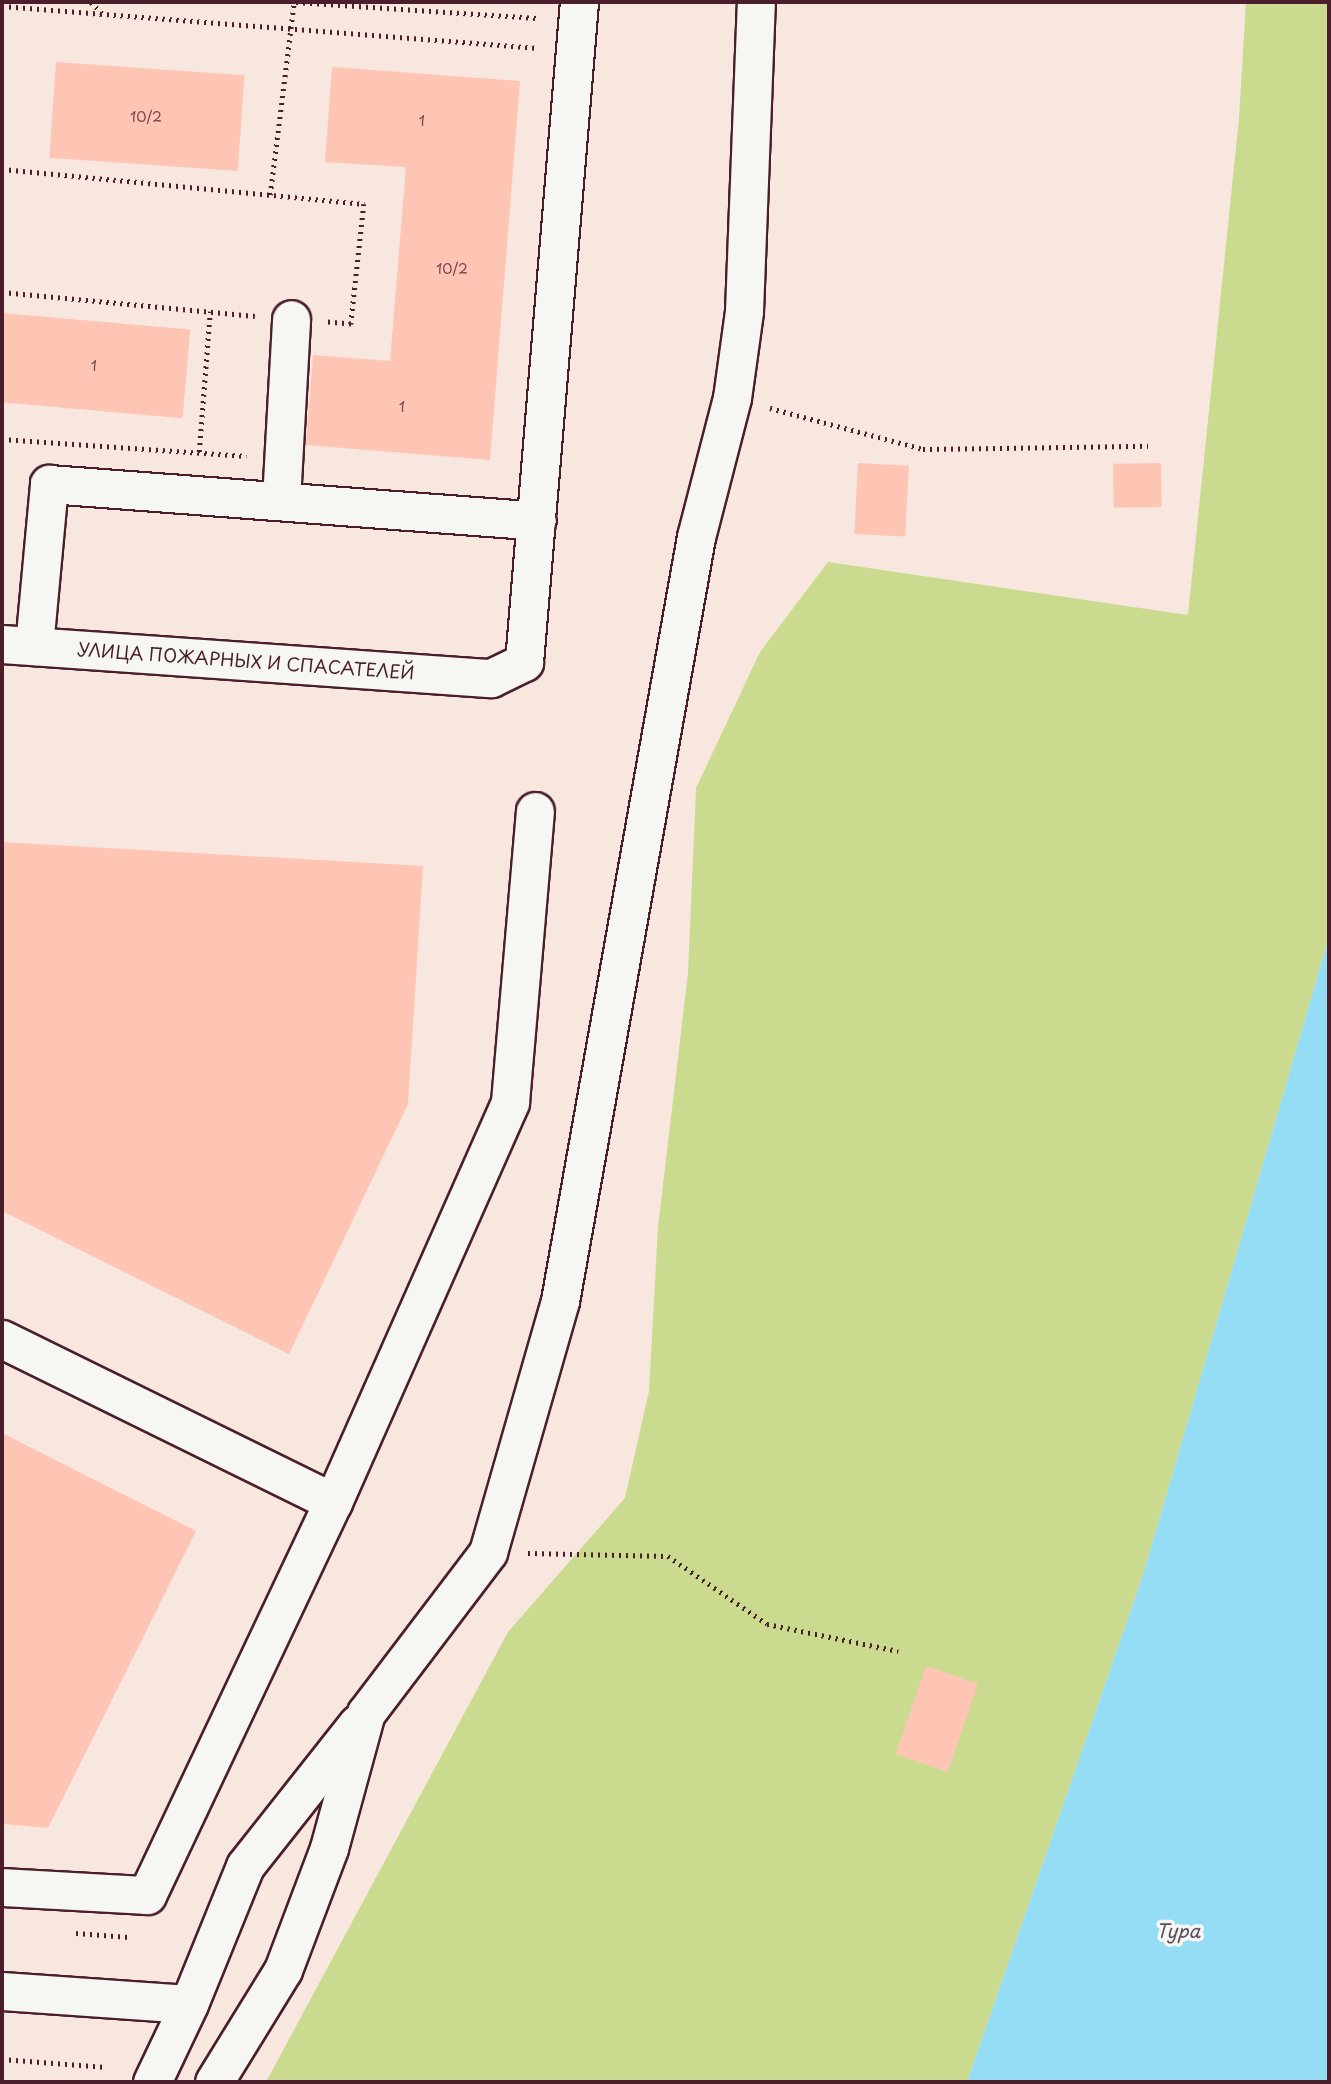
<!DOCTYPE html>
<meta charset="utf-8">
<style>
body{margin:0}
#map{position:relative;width:1331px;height:2084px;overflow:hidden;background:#f8e7df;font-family:"Playpen Sans",sans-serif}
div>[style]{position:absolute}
.green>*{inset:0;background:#cadb8f}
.water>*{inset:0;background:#94ddf5}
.building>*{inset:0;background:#fec5b4;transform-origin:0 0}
.path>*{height:4.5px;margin-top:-2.25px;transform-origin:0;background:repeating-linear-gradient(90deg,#4a1f2b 0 2px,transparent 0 7px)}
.roads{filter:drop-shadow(2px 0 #4a1f2b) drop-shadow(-2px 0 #4a1f2b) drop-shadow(0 2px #4a1f2b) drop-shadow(0 -2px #4a1f2b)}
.minor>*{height:37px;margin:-18.5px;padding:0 18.5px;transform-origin:18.5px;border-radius:18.5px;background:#f6f6f2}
span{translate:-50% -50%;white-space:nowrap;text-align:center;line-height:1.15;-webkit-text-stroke:7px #f6f6f2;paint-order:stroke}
.number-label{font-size:14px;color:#77484d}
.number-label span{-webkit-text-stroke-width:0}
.street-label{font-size:18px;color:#4a1f2b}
.water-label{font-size:19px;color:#5c4e5e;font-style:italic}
.frame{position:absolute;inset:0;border:4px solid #4a1f2b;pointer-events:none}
</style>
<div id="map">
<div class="green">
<i style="clip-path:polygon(1246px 2px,1329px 2px,1329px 937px,1143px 1575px,967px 2082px,266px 2082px,508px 1632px,625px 1498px,649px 1391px,658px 1227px,688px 973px,696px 788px,760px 652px,828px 562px,1188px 615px,1239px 118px)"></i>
</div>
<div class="water">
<i style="clip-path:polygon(1329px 937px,1329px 2082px,967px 2082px,1143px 1575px)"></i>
</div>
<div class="building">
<i style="left:56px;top:62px;width:189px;height:96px;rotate:4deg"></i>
<i style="clip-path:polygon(332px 67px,520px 81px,490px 460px,306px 445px,313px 355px,390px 361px,406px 167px,325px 162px)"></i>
<i style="left:2px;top:313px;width:189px;height:89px;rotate:5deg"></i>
<i style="left:858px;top:463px;width:51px;height:71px;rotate:3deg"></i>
<i style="left:1161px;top:463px;width:44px;height:48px;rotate:89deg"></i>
<i style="clip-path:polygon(2px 842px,423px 866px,408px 1104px,289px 1354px,2px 1211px)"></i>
<i style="clip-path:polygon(2px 1433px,196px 1531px,48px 1828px,2px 1824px)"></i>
<i style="left:926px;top:1666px;width:55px;height:93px;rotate:19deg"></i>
</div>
<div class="path">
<i style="left:91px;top:2px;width:17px;rotate:45deg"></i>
<i style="left:296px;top:2px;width:244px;rotate:3.8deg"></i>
<i style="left:2px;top:6px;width:538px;rotate:4.48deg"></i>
<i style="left:2px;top:169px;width:364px;rotate:5.5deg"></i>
<i style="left:364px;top:204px;width:121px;rotate:96.2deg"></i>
<i style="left:351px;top:324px;width:24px;rotate:-175deg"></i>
<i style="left:270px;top:195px;width:194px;rotate:-82.9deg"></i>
<i style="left:2px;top:292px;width:254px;rotate:5.4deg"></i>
<i style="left:770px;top:408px;width:158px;rotate:15deg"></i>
<i style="left:923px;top:449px;width:225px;rotate:-0.8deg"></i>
<i style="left:2px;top:439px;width:245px;rotate:4deg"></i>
<i style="left:199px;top:452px;width:141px;rotate:-85.5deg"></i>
<i style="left:528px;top:1553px;width:140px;rotate:1.2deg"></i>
<i style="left:668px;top:1556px;width:120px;rotate:34.5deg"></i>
<i style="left:767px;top:1624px;width:134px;rotate:11.6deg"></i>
<i style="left:76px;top:1933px;width:53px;rotate:4.3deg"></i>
<i style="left:2px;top:2059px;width:104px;rotate:4.4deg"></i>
</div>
<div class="roads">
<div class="minor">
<i style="left:281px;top:500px;width:181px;rotate:-86.8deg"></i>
<i style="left:2px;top:644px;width:490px;rotate:4deg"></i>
<i style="left:491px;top:678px;width:37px;rotate:-26deg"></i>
<i style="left:524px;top:662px;width:662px;rotate:-85.24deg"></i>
<i style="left:34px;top:646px;width:163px;rotate:-84.7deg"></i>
<i style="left:49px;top:484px;width:489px;rotate:4.3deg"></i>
<i style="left:2px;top:1339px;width:369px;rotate:26.2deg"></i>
<i style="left:2px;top:1887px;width:145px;rotate:3.2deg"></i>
<i style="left:147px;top:1895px;width:435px;rotate:-64.7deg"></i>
<i style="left:333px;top:1502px;width:437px;rotate:-66.1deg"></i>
<i style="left:510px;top:1102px;width:292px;rotate:-85.1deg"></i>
<i style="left:2px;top:1991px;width:187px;rotate:4deg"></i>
<i style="left:152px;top:2082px;width:86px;rotate:-64.6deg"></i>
<i style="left:189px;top:2004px;width:149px;rotate:-67.9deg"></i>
<i style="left:245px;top:1866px;width:181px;rotate:-51.7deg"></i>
<i style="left:214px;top:2082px;width:132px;rotate:-58.4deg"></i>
<i style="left:283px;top:1970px;width:130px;rotate:-69.3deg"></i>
<i style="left:329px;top:1848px;width:140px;rotate:-74.7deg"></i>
<i style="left:366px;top:1713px;width:202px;rotate:-52.8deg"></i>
<i style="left:488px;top:1552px;width:261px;rotate:-74deg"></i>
<i style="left:560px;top:1301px;width:776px;rotate:-79.91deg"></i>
<i style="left:696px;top:537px;width:144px;rotate:-75.5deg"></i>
<i style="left:732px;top:398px;width:88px;rotate:-82.1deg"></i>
<i style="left:744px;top:311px;width:309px;rotate:-87.8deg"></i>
</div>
</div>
<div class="number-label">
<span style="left:146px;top:117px">10/2</span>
<span style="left:422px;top:121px">1</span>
<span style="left:452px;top:269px">10/2</span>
<span style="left:94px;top:366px">1</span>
<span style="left:402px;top:407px">1</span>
</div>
<div class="street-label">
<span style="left:246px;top:661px;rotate:4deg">УЛИЦА ПОЖАРНЫХ И СПАСАТЕЛЕЙ</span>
</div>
<div class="water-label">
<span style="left:1178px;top:1931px">Тура</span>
</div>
<div class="frame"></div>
</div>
